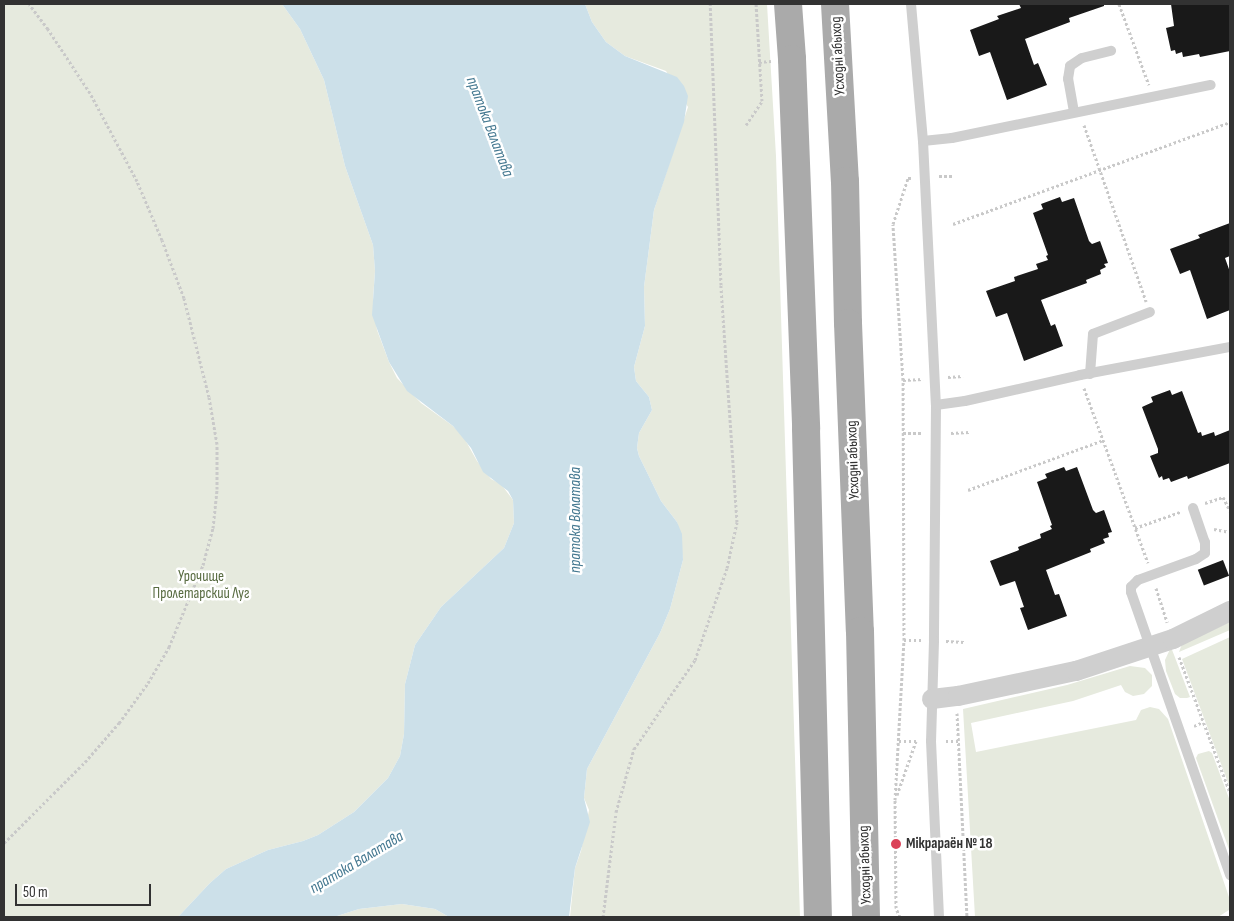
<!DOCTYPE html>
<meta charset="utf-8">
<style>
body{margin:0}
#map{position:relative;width:1234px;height:921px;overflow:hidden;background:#fff;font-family:"Sofia Sans Condensed",sans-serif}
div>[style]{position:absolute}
.green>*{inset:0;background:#e6eade}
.water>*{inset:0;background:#cce0e9}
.building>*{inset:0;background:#191919;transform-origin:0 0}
.path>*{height:3px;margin-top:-1.5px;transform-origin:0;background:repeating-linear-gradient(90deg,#c9c9c9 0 2.5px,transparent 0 5px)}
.service>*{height:10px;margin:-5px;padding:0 5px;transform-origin:5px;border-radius:5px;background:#cfcfcf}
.minor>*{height:20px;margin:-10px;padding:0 10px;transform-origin:10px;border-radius:10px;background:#cfcfcf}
.primary>*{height:28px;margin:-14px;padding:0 14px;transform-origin:14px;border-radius:14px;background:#aaa}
.dots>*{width:14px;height:14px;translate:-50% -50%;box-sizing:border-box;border:2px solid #fff;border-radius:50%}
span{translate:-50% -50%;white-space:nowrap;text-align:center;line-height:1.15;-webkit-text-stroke:5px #fff;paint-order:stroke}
.street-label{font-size:15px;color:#323232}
.park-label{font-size:15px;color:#586b41}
.poi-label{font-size:15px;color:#323232;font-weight:700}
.left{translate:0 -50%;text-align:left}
.water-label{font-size:16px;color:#447890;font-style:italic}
.frame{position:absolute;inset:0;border:5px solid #323232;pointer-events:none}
.scale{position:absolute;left:15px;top:884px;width:136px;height:22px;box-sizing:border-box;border:2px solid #323232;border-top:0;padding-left:6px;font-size:15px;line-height:18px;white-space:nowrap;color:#323232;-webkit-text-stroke:4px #fff;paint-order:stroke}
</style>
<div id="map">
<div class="green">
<i style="clip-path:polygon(4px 4px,282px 4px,300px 29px,324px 80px,345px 166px,373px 245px,375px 271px,373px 299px,377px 330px,389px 362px,397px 378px,421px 403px,453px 426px,463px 436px,477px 461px,491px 479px,501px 484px,513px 500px,514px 523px,504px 548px,441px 607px,415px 645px,405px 684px,404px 734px,400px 756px,388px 778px,354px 812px,318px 835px,303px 841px,268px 850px,226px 869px,210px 883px,178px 917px,4px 917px)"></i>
<i style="clip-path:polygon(585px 4px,767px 4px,776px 156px,800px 917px,570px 917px,575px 868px,581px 851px,589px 810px,584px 798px,587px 769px,660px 633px,670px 609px,683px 560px,677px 522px,661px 501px,639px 456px,637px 448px,639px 433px,652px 410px,649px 397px,636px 381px,634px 367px,645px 326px,644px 287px,654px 210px,688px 107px,666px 71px,625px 56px,606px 42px,592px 22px)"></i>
<i style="clip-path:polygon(1230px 622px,1230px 630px,1179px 652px,1182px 644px)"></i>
<i style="clip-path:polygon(1230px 637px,1230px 788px,1182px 659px)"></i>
<i style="clip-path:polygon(1171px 647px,1190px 697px,1187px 698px,1180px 698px,1175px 694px,1166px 671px,1165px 660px)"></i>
<i style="clip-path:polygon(1130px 666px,1145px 668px,1152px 675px,1152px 686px,1144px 694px,1133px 696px,1125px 692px,1121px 685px,1073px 701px,971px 723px,976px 752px,1136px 720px,1141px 710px,1150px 707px,1159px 709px,1168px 719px,1230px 900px,1229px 910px,1218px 917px,975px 917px,963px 709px,1067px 685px)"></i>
<i style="clip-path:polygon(1209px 751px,1212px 753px,1230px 801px,1230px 852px,1196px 758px,1198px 754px)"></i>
<i style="clip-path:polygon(402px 904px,435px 909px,449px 917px,334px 917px,359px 909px)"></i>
</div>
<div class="water">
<i style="clip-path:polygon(282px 4px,585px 4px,592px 22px,606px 42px,625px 56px,677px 77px,684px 86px,688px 96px,684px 122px,654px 210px,644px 287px,645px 326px,634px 367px,636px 381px,649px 397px,652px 410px,639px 433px,637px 448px,639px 456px,661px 501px,677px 522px,682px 534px,683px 560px,670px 609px,660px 633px,587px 769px,584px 798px,590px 822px,575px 868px,569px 917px,449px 917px,435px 909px,402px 904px,359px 909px,334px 917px,178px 917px,210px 883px,226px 869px,268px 850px,303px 841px,318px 835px,354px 812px,388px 778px,400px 756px,404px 734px,405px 684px,415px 645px,441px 607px,504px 548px,514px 523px,513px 500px,508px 491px,483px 472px,471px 448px,453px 426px,407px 391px,389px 362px,372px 315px,375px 271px,373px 245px,345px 166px,324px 80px,300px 29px)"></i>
</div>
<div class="building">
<i style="clip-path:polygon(1019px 4px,1104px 4px,1104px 6px,1069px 18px,1070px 22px,1025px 39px,1034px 65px,1038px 63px,1047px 85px,1007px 100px,990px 52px,979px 56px,970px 30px,999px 19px,997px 16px,1021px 8px)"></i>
<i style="clip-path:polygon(1171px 4px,1230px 4px,1230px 51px,1200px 57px,1199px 54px,1183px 57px,1182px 52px,1176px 54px,1175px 50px,1171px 51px,1166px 28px,1174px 26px)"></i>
<i style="clip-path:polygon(1060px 197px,1062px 202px,1074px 198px,1089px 241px,1092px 244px,1100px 241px,1108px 263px,1104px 264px,1106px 267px,1100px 270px,1101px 274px,1086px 280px,1087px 283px,1041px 300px,1051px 326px,1055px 324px,1063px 346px,1024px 361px,1007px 313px,996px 317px,986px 291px,1015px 281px,1014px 277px,1038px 269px,1036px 264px,1048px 260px,1046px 256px,1048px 255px,1033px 213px,1043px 209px,1041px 204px)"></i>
<i style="clip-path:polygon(1230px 223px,1230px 256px,1225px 258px,1230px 272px,1230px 310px,1207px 319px,1190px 270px,1180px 274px,1170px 249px,1200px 238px,1198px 235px)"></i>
<i style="clip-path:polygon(1170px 390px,1172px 395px,1182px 391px,1198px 433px,1201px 432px,1202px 436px,1214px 432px,1215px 436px,1230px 430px,1230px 463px,1188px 479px,1187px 476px,1171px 482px,1169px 478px,1163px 480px,1162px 476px,1159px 478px,1150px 456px,1158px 453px,1158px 449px,1142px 407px,1153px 402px,1151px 397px)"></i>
<i style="clip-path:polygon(1064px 467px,1066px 471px,1077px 467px,1093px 510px,1096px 513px,1104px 510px,1112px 532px,1108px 533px,1109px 537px,1103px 539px,1105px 543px,1090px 549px,1091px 552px,1046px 570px,1055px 595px,1059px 594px,1067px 616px,1028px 630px,1020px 608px,1024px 607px,1015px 581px,1000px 586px,990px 561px,1019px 550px,1018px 547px,1041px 538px,1040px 534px,1052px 529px,1050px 526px,1052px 525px,1037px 482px,1047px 478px,1045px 474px)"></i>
<i style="left:1223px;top:560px;width:17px;height:27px;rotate:69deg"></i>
</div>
<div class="path">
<i style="left:1119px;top:4px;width:86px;rotate:69.7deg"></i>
<i style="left:759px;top:62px;width:12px;rotate:-5deg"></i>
<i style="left:746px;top:125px;width:29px;rotate:-56deg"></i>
<i style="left:762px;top:101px;width:97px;rotate:-93.5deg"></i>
<i style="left:1084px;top:125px;width:187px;rotate:70.6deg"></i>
<i style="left:939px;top:176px;width:13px"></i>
<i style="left:953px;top:224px;width:295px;rotate:-20.2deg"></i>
<i style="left:948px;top:377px;width:15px;rotate:-4deg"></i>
<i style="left:903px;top:380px;width:20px;rotate:-3deg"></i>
<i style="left:1084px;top:388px;width:186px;rotate:69.9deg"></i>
<i style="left:903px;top:433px;width:19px"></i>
<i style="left:951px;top:433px;width:18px;rotate:-3deg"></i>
<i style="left:968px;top:490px;width:144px;rotate:-20.3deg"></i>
<i style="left:1205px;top:503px;width:19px;rotate:-18deg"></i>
<i style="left:1223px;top:497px;width:16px;rotate:63deg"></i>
<i style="left:1135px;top:528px;width:48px;rotate:-19.6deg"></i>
<i style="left:1214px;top:529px;width:16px;rotate:11deg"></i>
<i style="left:1156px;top:588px;width:36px;rotate:72deg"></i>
<i style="left:904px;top:640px;width:17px"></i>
<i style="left:946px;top:641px;width:18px;rotate:3deg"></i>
<i style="left:1179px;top:657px;width:145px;rotate:69.4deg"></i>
<i style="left:957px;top:713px;width:204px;rotate:87.2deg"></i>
<i style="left:1194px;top:726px;width:10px;rotate:-24deg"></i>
<i style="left:946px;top:741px;width:12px"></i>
<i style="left:897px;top:795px;width:57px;rotate:-70.6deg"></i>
<i style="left:916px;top:741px;width:17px;rotate:180deg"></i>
<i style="left:4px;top:843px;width:115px;rotate:-45deg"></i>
<i style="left:85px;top:762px;width:52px;rotate:-48.9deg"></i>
<i style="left:119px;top:723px;width:49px;rotate:-54.1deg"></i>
<i style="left:148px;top:683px;width:42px;rotate:-59.7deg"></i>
<i style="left:169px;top:647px;width:89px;rotate:-67.5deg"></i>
<i style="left:203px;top:565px;width:38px;rotate:-75deg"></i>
<i style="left:213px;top:528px;width:39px;rotate:-84deg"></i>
<i style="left:217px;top:489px;width:45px;rotate:-90deg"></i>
<i style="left:217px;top:444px;width:48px;rotate:-99.7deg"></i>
<i style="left:209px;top:397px;width:102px;rotate:-104.2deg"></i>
<i style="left:184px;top:298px;width:62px;rotate:-110.8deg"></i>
<i style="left:162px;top:240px;width:64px;rotate:-113deg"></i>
<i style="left:137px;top:181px;width:100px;rotate:-118.1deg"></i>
<i style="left:90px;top:93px;width:77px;rotate:-123.3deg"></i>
<i style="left:48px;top:29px;width:31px;rotate:-127deg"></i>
<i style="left:603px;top:917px;width:106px;rotate:-82.9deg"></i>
<i style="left:616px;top:812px;width:66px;rotate:-74.1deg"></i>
<i style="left:634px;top:749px;width:108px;rotate:-55.6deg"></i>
<i style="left:695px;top:660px;width:97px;rotate:-70.8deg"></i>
<i style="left:727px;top:568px;width:47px;rotate:-77.7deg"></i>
<i style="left:737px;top:522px;width:238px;rotate:-93.9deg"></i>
<i style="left:721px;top:285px;width:281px;rotate:-92.2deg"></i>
<i style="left:900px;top:917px;width:10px;rotate:-114deg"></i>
<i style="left:896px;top:908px;width:108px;rotate:-90.5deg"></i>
<i style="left:895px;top:800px;width:160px;rotate:-86.8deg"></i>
<i style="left:904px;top:640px;width:260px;rotate:-90.2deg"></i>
<i style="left:903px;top:380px;width:156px;rotate:-93.7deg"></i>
<i style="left:893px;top:224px;width:48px;rotate:-71.9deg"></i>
<i style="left:908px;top:178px;width:3px"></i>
</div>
<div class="service">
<i style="left:911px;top:4px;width:138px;rotate:85deg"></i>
<i style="left:923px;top:141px;width:264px;rotate:87.2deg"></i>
<i style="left:936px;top:405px;width:236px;rotate:90.5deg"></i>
<i style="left:934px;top:641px;width:100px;rotate:91.7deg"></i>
<i style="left:931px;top:741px;width:176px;rotate:87.4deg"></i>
<i style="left:1074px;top:112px;width:34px;rotate:-100deg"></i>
<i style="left:1068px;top:79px;width:13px;rotate:-81deg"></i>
<i style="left:1070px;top:66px;width:14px;rotate:-34deg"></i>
<i style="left:1082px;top:58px;width:30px;rotate:-14deg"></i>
<i style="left:923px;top:141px;width:29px;rotate:-6deg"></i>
<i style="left:952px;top:138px;width:264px;rotate:-11.6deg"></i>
<i style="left:1090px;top:374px;width:40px;rotate:-85.7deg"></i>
<i style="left:1093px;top:334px;width:61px;rotate:-21.1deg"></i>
<i style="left:936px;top:405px;width:29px;rotate:-8deg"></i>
<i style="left:965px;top:401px;width:118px;rotate:-12.7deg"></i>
<i style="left:1080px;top:375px;width:153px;rotate:-10.6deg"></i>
<i style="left:1193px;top:508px;width:36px;rotate:71deg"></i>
<i style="left:1205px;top:542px;width:11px;rotate:90deg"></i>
<i style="left:1205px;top:553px;width:11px;rotate:146deg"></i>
<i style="left:1196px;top:559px;width:62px;rotate:160.1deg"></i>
<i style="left:1138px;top:580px;width:10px;rotate:135deg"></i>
<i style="left:1131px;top:587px;width:5px;rotate:90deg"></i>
<i style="left:1131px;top:592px;width:300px;rotate:70.7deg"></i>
</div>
<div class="minor">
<i style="left:932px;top:699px;width:26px;rotate:-7deg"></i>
<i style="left:958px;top:696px;width:121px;rotate:-12deg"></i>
<i style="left:1076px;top:671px;width:102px;rotate:-18.3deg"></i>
<i style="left:1173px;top:639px;width:64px;rotate:-26.2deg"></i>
</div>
<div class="primary">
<i style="left:788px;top:4px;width:55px;rotate:85.8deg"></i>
<i style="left:792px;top:59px;width:370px;rotate:87.8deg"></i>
<i style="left:806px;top:429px;width:488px;rotate:88.6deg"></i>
<i style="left:835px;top:4px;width:177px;rotate:86.8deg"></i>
<i style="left:845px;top:181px;width:142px;rotate:88.8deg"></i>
<i style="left:848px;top:323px;width:308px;rotate:87.8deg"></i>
<i style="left:860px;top:631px;width:286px;rotate:88.8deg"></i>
</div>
<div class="dots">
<i style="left:896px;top:844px;background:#db4258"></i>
</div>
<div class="street-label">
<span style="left:838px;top:56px;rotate:-93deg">Усходні абыход</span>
<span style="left:853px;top:460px;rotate:-92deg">Усходні абыход</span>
<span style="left:865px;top:865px;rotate:-92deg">Усходні абыход</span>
</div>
<div class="park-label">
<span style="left:201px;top:585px">Урочище<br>Пролетарский Луг</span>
</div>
<div class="poi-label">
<span class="left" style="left:906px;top:844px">Мікрараён № 18</span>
</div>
<div class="water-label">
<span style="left:489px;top:127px;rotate:69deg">пратока Валатава</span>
<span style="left:576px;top:520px;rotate:-90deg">пратока Валатава</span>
<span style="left:357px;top:863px;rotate:-31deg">пратока Валатава</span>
</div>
<div class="frame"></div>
<div class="scale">50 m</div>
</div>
